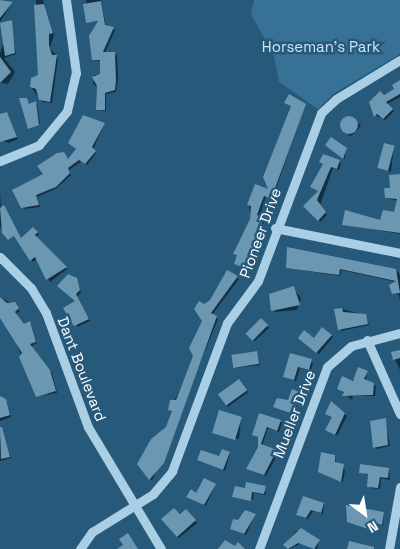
<!DOCTYPE html>
<style>
body{margin:0}
#map{position:relative;width:400px;height:549px;overflow:hidden;background:#27597a;font-family:"Space Grotesk",sans-serif}
div>[style]{position:absolute}
.green>*{inset:0;background:#377296}
.shadow>*{inset:0;background:#0007;transform-origin:0 0}
.building>*{inset:0;background:#6b97b2;transform-origin:0 0}
.round{border-radius:50%}
.minor>*{height:9px;margin:-4.5px;padding:0 4.5px;transform-origin:4.5px;border-radius:4.5px;background:#aacee4}
span{translate:-50% -50%;white-space:nowrap;text-align:center;line-height:1.15;-webkit-text-stroke:5px #27597a;paint-order:stroke}
.park-label{font-size:15px;color:#cde5f3}
.street-label{font-size:15px;color:#fff}
.north{position:absolute;left:340px;top:489px;width:50px;height:50px;-webkit-text-stroke:4px #27597a;paint-order:stroke;rotate:149deg;font-size:14px;font-weight:700;line-height:20px;text-align:center;color:#fff}
.north::after{content:'';display:block;margin:auto;width:18px;height:22px;background:#fff;clip-path:polygon(50% 0,100% 100%,50% 72%,0 100%)}
</style>
<div id="map">
<div class="green">
<i style="clip-path:polygon(254px 0,400px 0,400px 54px,333px 94px,318px 109px,279px 82px,274px 56px,251px 14px)"></i>
</div>
<div class="shadow">
<i style="clip-path:polygon(0 0,13px 2px,0 22px)"></i>
<i style="clip-path:polygon(36px 0,43px 0,54px 35px,50px 48px,58px 58px,52px 103px,42px 102px,31px 87px,39px 76px)"></i>
<i style="clip-path:polygon(86px 0,101px 0,106px 27px,115px 30px,105px 53px,117px 55px,118px 78px,116px 92px,106px 94px,106px 111px,97px 110px,98px 87px,93px 84px,94px 75px,101px 75px,101px 61px,93px 60px,99px 22px,88px 22px)"></i>
<i style="clip-path:polygon(11px 22px,16px 54px,4px 58px,15px 72px,8px 84px,0 83px,0 53px)"></i>
<i style="clip-path:polygon(400px 82px,400px 97px,387px 104px,394px 111px,385px 120px,373px 114px,374px 98px,396px 90px)"></i>
<i style="clip-path:polygon(26px 99px,30px 105px,37px 104px,40px 124px,28px 128px)"></i>
<i style="clip-path:polygon(305px 105px,272px 200px,266px 197px,259px 217px,265px 220px,247px 269px,237px 265px,238px 243px,251px 219px,249px 205px,271px 191px)"></i>
<i style="clip-path:polygon(8px 115px,18px 139px,9px 143px,0 140px,0 123px)"></i>
<i style="clip-path:polygon(352px 116px,361px 126px,350px 137px,340px 124px)"></i>
<i style="clip-path:polygon(104px 124px,93px 150px,96px 153px,87px 165px,82px 161px,69px 170px,71px 175px,57px 188px,37px 197px,40px 207px,24px 209px)"></i>
<i style="clip-path:polygon(329px 147px,346px 149px,345px 159px)"></i>
<i style="clip-path:polygon(394px 147px,391px 172px,381px 169px,379px 168px)"></i>
<i style="clip-path:polygon(323px 156px,341px 163px,339px 170px,333px 168px,319px 208px,327px 215px,320px 222px,305px 206px,319px 191px,312px 187px,324px 164px)"></i>
<i style="clip-path:polygon(400px 177px,400px 234px,343px 224px,381px 222px,395px 214px,398px 201px,386px 198px)"></i>
<i style="clip-path:polygon(0 192px,1px 209px,21px 240px,33px 228px,39px 234px,36px 237px,67px 269px,50px 282px,37px 258px,33px 262px,16px 237px,6px 237px,0 226px)"></i>
<i style="clip-path:polygon(288px 268px,396px 270px,400px 275px,400px 302px,399px 295px,393px 293px,397px 282px,341px 270px,340px 276px)"></i>
<i style="clip-path:polygon(228px 271px,239px 279px,212px 315px,218px 319px,152px 481px,138px 464px,167px 428px,173px 412px,170px 410px,189px 370px,211px 300px)"></i>
<i style="clip-path:polygon(76px 279px,81px 292px,77px 297px,90px 321px,77px 327px,77px 302px,59px 286px)"></i>
<i style="clip-path:polygon(293px 288px,301px 298px,297px 310px,274px 312px)"></i>
<i style="clip-path:polygon(0 297px,16px 306px,20px 311px,16px 314px,24px 325px,31px 324px,37px 343px,30px 347px,52px 373px,57px 393px,37px 396px,10px 327px,0 313px)"></i>
<i style="clip-path:polygon(342px 309px,365px 315px,369px 325px,341px 331px)"></i>
<i style="left:261px;top:319px;width:12px;height:20px;rotate:48deg"></i>
<i style="clip-path:polygon(323px 329px,333px 337px,319px 354px,301px 340px,314px 339px)"></i>
<i style="clip-path:polygon(400px 351px,400px 370px,392px 353px)"></i>
<i style="clip-path:polygon(256px 352px,260px 365px,234px 368px)"></i>
<i style="clip-path:polygon(291px 354px,313px 362px,311px 371px,300px 368px,296px 381px,284px 376px)"></i>
<i style="clip-path:polygon(367px 372px,366px 381px,376px 386px,375px 396px,353px 396px,352px 400px,338px 388px)"></i>
<i style="clip-path:polygon(240px 382px,248px 392px,228px 407px,227px 405px)"></i>
<i style="clip-path:polygon(300px 394px,295px 415px,275px 407px,288px 401px)"></i>
<i style="clip-path:polygon(0 397px,7px 402px,11px 417px,0 421px)"></i>
<i style="clip-path:polygon(332px 403px,347px 416px,337px 436px,327px 430px,333px 417px)"></i>
<i style="clip-path:polygon(260px 415px,282px 423px,279px 432px,268px 428px,262px 446px,278px 453px,266px 476px,248px 469px,259px 447px,259px 438px,253px 435px)"></i>
<i style="clip-path:polygon(241px 418px,239px 439px,216px 433px)"></i>
<i style="clip-path:polygon(385px 419px,390px 446px,376px 449px,374px 447px)"></i>
<i style="clip-path:polygon(4px 438px,11px 458px,0 461px,0 439px)"></i>
<i style="clip-path:polygon(230px 453px,225px 471px,199px 460px,220px 458px)"></i>
<i style="clip-path:polygon(335px 456px,336px 464px,345px 470px,343px 482px,319px 472px)"></i>
<i style="clip-path:polygon(389px 469px,390px 480px,381px 478px,380px 489px,370px 488px,369px 475px,360px 472px)"></i>
<i style="clip-path:polygon(215px 485px,206px 506px,188px 497px,197px 494px)"></i>
<i style="clip-path:polygon(265px 487px,266px 495px,254px 493px,253px 500px,234px 497px)"></i>
<i style="clip-path:polygon(324px 504px,323px 514px,313px 511px,308px 519px,297px 515px)"></i>
<i style="clip-path:polygon(186px 511px,197px 523px,179px 538px,163px 519px)"></i>
<i style="clip-path:polygon(384px 513px,383px 526px,377px 524px,375px 531px,348px 521px)"></i>
<i style="clip-path:polygon(255px 515px,246px 535px,231px 529px,238px 522px)"></i>
<i style="clip-path:polygon(296px 531px,319px 541px,317px 549px,300px 544px,289px 549px,285px 545px)"></i>
</div>
<div class="building">
<i style="clip-path:polygon(0 0,13px 2px,0 18px)"></i>
<i style="clip-path:polygon(101px 1px,105px 25px,114px 27px,103px 52px,115px 52px,116px 81px,115px 90px,105px 93px,105px 110px,96px 110px,97px 86px,92px 77px,100px 74px,100px 60px,92px 60px,89px 36px,98px 21px,86px 23px,83px 4px)"></i>
<i style="clip-path:polygon(44px 4px,53px 33px,49px 34px,49px 45px,52px 55px,57px 55px,50px 102px,39px 100px,36px 89px,30px 87px,31px 78px,38px 75px,34px 5px)"></i>
<i style="clip-path:polygon(12px 20px,15px 53px,5px 56px,0 23px)"></i>
<i style="clip-path:polygon(0 57px,11px 72px,0 83px)"></i>
<i style="clip-path:polygon(400px 80px,400px 94px,386px 102px,393px 109px,383px 119px,377px 114px,374px 117px,369px 102px,380px 91px,384px 95px,394px 89px,392px 85px)"></i>
<i style="clip-path:polygon(289px 94px,306px 104px,271px 199px,264px 196px,257px 215px,264px 218px,245px 268px,234px 264px,237px 255px,233px 254px,250px 219px,251px 206px,247px 205px,255px 184px,268px 189px,263px 177px,291px 106px,284px 103px)"></i>
<i style="clip-path:polygon(19px 98px,27px 98px,29px 104px,36px 101px,39px 125px,28px 129px)"></i>
<i style="clip-path:polygon(7px 112px,17px 137px,0 142px,0 114px)"></i>
<i style="clip-path:polygon(83px 115px,105px 123px,92px 147px,96px 151px,85px 164px,79px 160px,68px 168px,70px 173px,56px 187px,36px 195px,39px 205px,21px 208px,12px 190px,43px 174px,37px 166px,57px 153px,64px 152px,68px 159px,76px 149px,68px 143px)"></i>
<i class="round" style="left:340px;top:116px;width:18px;height:18px"></i>
<i style="clip-path:polygon(331px 137px,347px 148px,343px 159px,325px 145px)"></i>
<i style="left:384px;top:143px;width:11px;height:26px;rotate:15deg"></i>
<i style="clip-path:polygon(323px 154px,340px 160px,337px 169px,331px 167px,317px 200px,326px 212px,318px 221px,303px 206px,318px 191px,310px 187px,323px 164px,319px 162px)"></i>
<i style="clip-path:polygon(400px 174px,400px 233px,342px 225px,345px 210px,380px 220px,383px 210px,394px 212px,397px 199px,385px 198px,384px 188px,390px 188px,389px 175px)"></i>
<i style="clip-path:polygon(4px 205px,21px 238px,33px 227px,38px 232px,35px 235px,67px 267px,46px 280px,35px 257px,30px 261px,14px 236px,8px 240px,2px 233px,0 208px)"></i>
<i style="clip-path:polygon(287px 247px,396px 269px,400px 293px,392px 294px,389px 285px,396px 281px,340px 269px,339px 275px,286px 268px)"></i>
<i style="clip-path:polygon(227px 270px,238px 276px,211px 313px,217px 316px,164px 463px,149px 480px,137px 464px,151px 439px,166px 427px,172px 411px,168px 410px,170px 400px,176px 400px,188px 369px,193px 356px,189px 348px,202px 321px,194px 309px,199px 301px,204px 304px,210px 300px)"></i>
<i style="clip-path:polygon(68px 274px,77px 278px,80px 290px,76px 294px,89px 319px,74px 326px,63px 308px,75px 301px,57px 286px)"></i>
<i style="clip-path:polygon(294px 286px,300px 305px,271px 311px,269px 294px)"></i>
<i style="clip-path:polygon(0 297px,7px 303px,15px 302px,19px 308px,15px 312px,24px 324px,30px 321px,36px 342px,30px 344px,50px 370px,56px 391px,36px 397px,19px 357px,22px 353px,0 318px)"></i>
<i style="clip-path:polygon(342px 308px,343px 312px,366px 314px,368px 324px,338px 330px,334px 309px)"></i>
<i style="left:261px;top:318px;width:10px;height:22px;rotate:45deg"></i>
<i style="clip-path:polygon(322px 327px,332px 335px,316px 353px,298px 338px,304px 330px,314px 338px)"></i>
<i style="clip-path:polygon(400px 350px,400px 358px,393px 360px,391px 352px)"></i>
<i style="left:257px;top:351px;width:13px;height:26px;rotate:81deg"></i>
<i style="clip-path:polygon(290px 353px,312px 359px,309px 370px,298px 367px,294px 380px,283px 377px)"></i>
<i style="clip-path:polygon(358px 367px,368px 371px,364px 379px,374px 383px,373px 395px,342px 396px,344px 392px,337px 389px,342px 376px,353px 381px)"></i>
<i style="left:239px;top:379px;width:14px;height:26px;rotate:54deg"></i>
<i style="clip-path:polygon(292px 389px,301px 393px,293px 414px,273px 407px,277px 398px,288px 400px)"></i>
<i style="clip-path:polygon(0 396px,6px 399px,10px 415px,0 418px)"></i>
<i style="clip-path:polygon(331px 401px,345px 413px,335px 435px,325px 430px,332px 417px,325px 414px)"></i>
<i style="left:219px;top:410px;width:24px;height:24px;rotate:17deg"></i>
<i style="clip-path:polygon(259px 413px,281px 420px,277px 431px,267px 427px,261px 444px,277px 450px,264px 475px,246px 469px,258px 447px,258px 437px,252px 435px)"></i>
<i style="clip-path:polygon(386px 418px,388px 445px,373px 448px,370px 421px)"></i>
<i style="clip-path:polygon(2px 427px,10px 457px,1px 459px,0 427px)"></i>
<i style="clip-path:polygon(222px 449px,230px 452px,223px 470px,197px 460px,201px 450px,219px 456px)"></i>
<i style="clip-path:polygon(321px 452px,335px 455px,335px 462px,344px 464px,341px 482px,318px 472px)"></i>
<i style="clip-path:polygon(360px 464px,389px 468px,388px 478px,380px 477px,378px 488px,367px 487px,368px 474px,359px 473px)"></i>
<i style="clip-path:polygon(204px 478px,216px 484px,204px 505px,186px 497px,191px 489px,196px 493px)"></i>
<i style="clip-path:polygon(246px 482px,266px 486px,264px 494px,252px 492px,251px 501px,232px 497px,235px 486px,245px 488px)"></i>
<i style="clip-path:polygon(303px 496px,324px 503px,321px 513px,311px 510px,306px 518px,296px 515px)"></i>
<i style="clip-path:polygon(346px 505px,384px 512px,382px 525px,375px 523px,374px 531px,347px 522px)"></i>
<i style="clip-path:polygon(174px 508px,180px 514px,186px 509px,196px 520px,177px 537px,161px 519px)"></i>
<i style="clip-path:polygon(245px 510px,256px 514px,244px 534px,230px 529px,233px 519px,238px 520px)"></i>
<i style="clip-path:polygon(301px 528px,320px 540px,314px 549px,298px 543px,288px 549px,283px 545px)"></i>
<i style="clip-path:polygon(128px 533px,138px 549px,117px 549px,123px 545px,119px 539px)"></i>
<i style="clip-path:polygon(225px 540px,235px 546px,238px 542px,245px 549px,218px 549px)"></i>
<i style="clip-path:polygon(349px 541px,374px 547px,374px 549px,347px 549px)"></i>
</div>
<div class="minor">
<i style="left:0;top:161px;width:42px;rotate:-22.3deg"></i>
<i style="left:39px;top:145px;width:44px;rotate:-50.5deg"></i>
<i style="left:67px;top:111px;width:39px;rotate:-77deg"></i>
<i style="left:76px;top:73px;width:74px;rotate:-97.8deg"></i>
<i style="left:275px;top:228px;width:127px;rotate:11.3deg"></i>
<i style="left:0;top:257px;width:44px;rotate:45deg"></i>
<i style="left:31px;top:288px;width:29px;rotate:59deg"></i>
<i style="left:46px;top:313px;width:121px;rotate:69.8deg"></i>
<i style="left:88px;top:427px;width:142px;rotate:59.1deg"></i>
<i style="left:367px;top:340px;width:81px;rotate:66deg"></i>
<i style="left:80px;top:549px;width:21px;rotate:-55deg"></i>
<i style="left:92px;top:532px;width:72px;rotate:-31.9deg"></i>
<i style="left:153px;top:494px;width:30px;rotate:-50deg"></i>
<i style="left:172px;top:471px;width:158px;rotate:-69.6deg"></i>
<i style="left:227px;top:323px;width:52px;rotate:-53.6deg"></i>
<i style="left:258px;top:281px;width:179px;rotate:-69.4deg"></i>
<i style="left:321px;top:113px;width:21px;rotate:-43deg"></i>
<i style="left:336px;top:99px;width:75px;rotate:-31.4deg"></i>
<i style="left:259px;top:549px;width:194px;rotate:-69.5deg"></i>
<i style="left:327px;top:367px;width:32px;rotate:-41deg"></i>
<i style="left:351px;top:346px;width:51px;rotate:-14.9deg"></i>
<i style="left:389px;top:549px;width:63px;rotate:-79.9deg"></i>
</div>
<div class="park-label">
<span style="left:321px;top:47px">Horseman's Park</span>
</div>
<div class="street-label">
<span style="left:260px;top:233px;rotate:-70deg">Pioneer Drive</span>
<span style="left:82px;top:369px;rotate:69deg">Dant Boulevard</span>
<span style="left:294px;top:414px;rotate:-69deg">Mueller Drive</span>
</div>
<div class="north">N</div>
</div>
